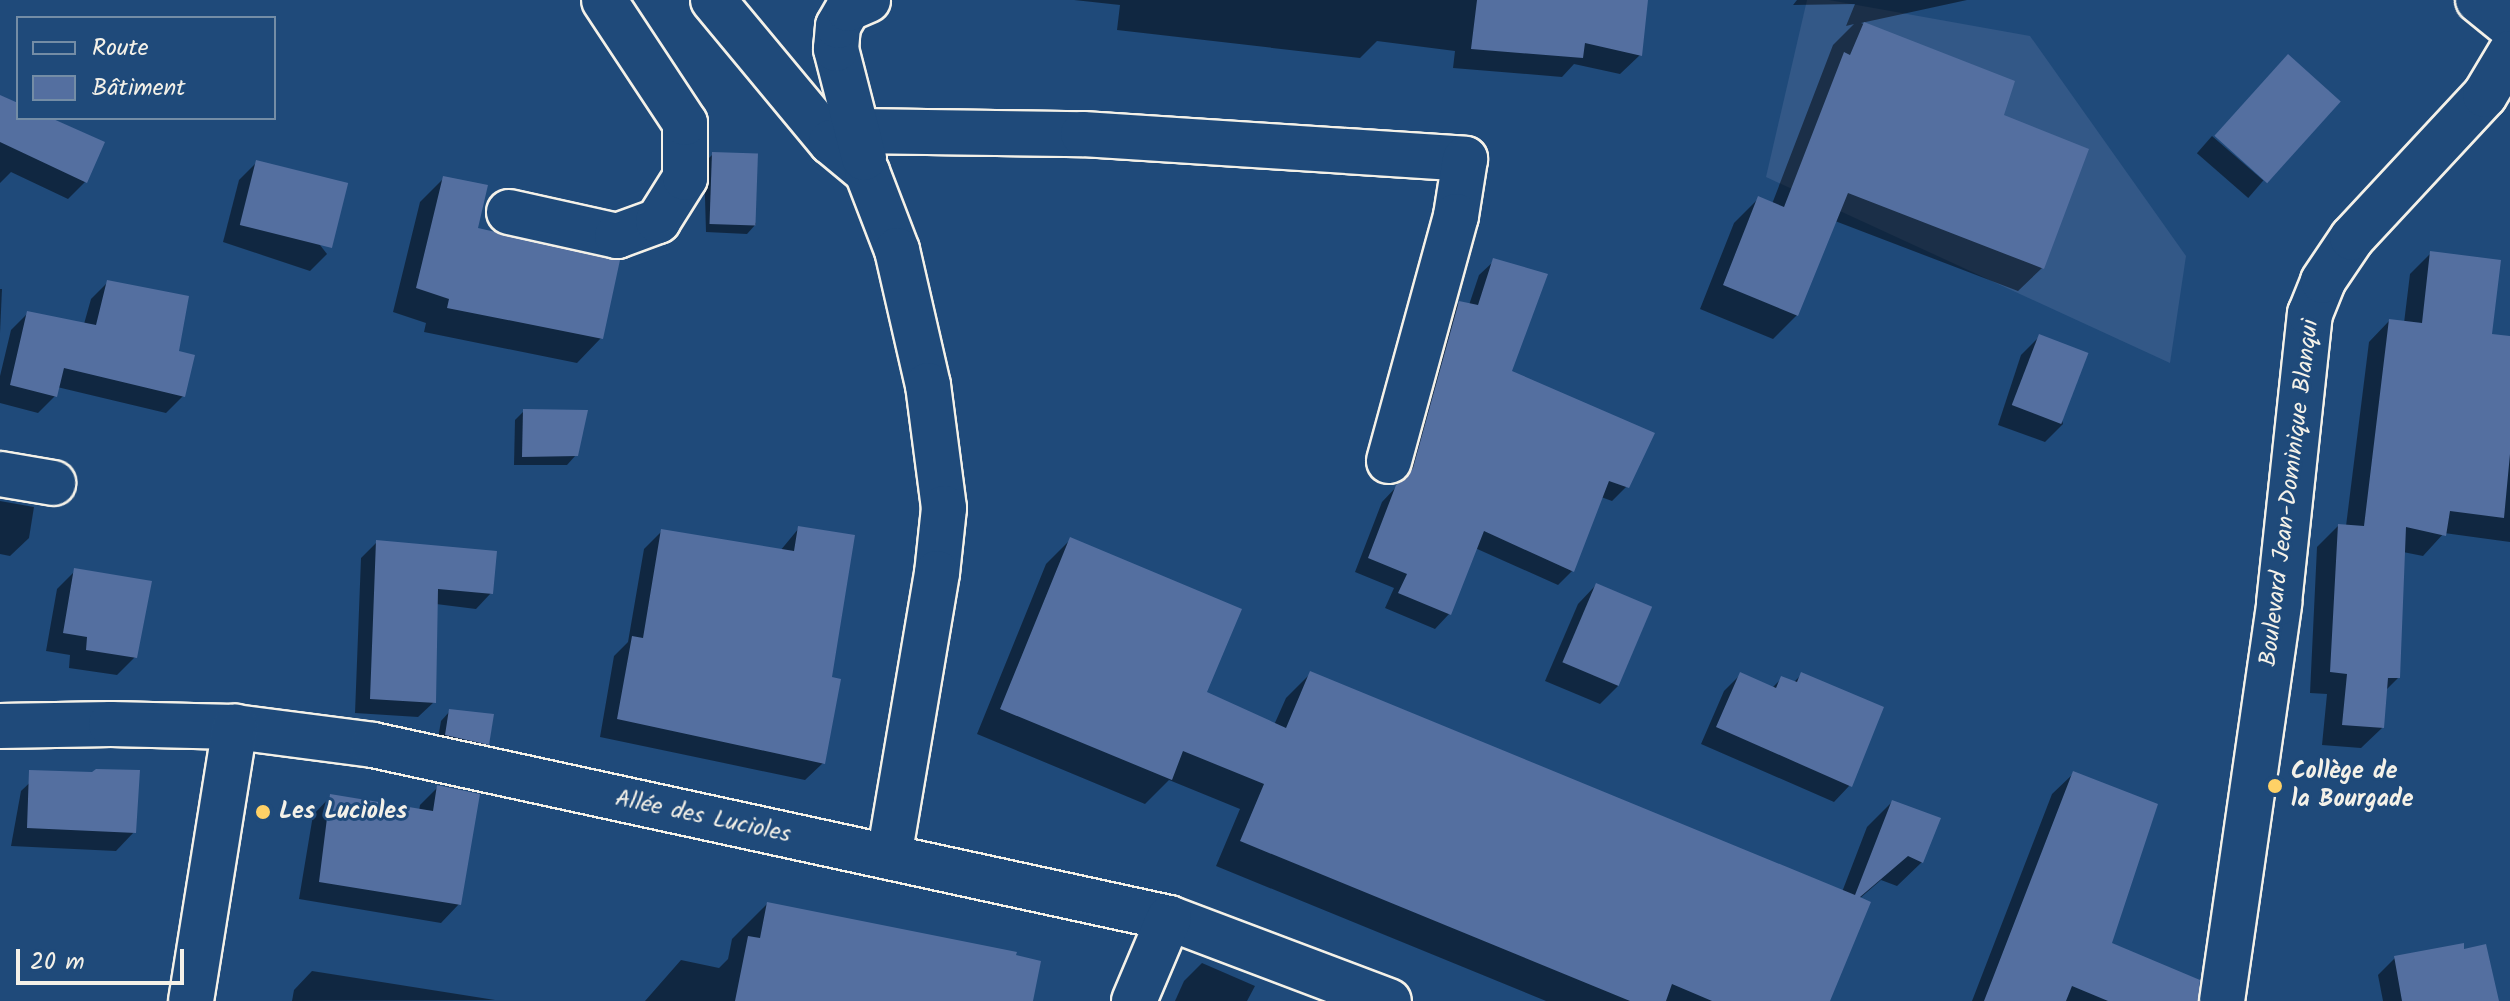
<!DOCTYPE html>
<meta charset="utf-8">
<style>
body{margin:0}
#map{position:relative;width:2510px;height:1001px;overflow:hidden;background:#1f4a7a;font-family:Kalam,sans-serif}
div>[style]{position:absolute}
.built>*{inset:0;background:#335887}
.shadow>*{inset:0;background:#0007;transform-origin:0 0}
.building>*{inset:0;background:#546fa0;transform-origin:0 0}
.roads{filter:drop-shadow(2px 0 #f4f1e8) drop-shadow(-2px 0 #f4f1e8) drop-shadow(0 2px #f4f1e8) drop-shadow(0 -2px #f4f1e8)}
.minor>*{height:44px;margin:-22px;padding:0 22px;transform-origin:22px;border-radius:22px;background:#1f4a7a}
.dots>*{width:22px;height:22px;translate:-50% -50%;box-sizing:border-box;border:4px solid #1f4a7a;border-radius:50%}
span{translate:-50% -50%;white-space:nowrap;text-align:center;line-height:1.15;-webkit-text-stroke:6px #1f4a7a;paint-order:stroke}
.street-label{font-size:24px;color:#f4f1e8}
.poi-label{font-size:24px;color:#f4f1e8;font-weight:700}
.left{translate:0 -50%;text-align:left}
.legend{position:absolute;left:16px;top:16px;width:260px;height:104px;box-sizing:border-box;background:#1f4a7a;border:2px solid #748da6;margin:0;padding:10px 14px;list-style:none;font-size:24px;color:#f4f1e8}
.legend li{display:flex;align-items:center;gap:16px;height:40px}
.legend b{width:40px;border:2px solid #748da6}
.scale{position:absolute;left:16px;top:949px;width:168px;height:36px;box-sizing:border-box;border:4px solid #f4f1e8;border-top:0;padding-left:10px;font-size:24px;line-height:28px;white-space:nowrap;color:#f4f1e8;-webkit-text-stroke:6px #1f4a7a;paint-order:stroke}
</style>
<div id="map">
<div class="built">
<i style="clip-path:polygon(1807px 0,1829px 0,2030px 36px,2186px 256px,2170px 363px,1766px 177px)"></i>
</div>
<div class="shadow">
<i style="clip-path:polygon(1074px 0,1646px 0,1640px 55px,1620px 74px,1574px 64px,1562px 77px,1453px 68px,1455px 51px,1377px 41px,1360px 58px,1117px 30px,1120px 5px)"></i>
<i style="clip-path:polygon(1797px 0,1967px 0,1861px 23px,2012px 82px,2001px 116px,2042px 268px,2018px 291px,1835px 221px,1797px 315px,1773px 339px,1700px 309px,1734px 223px,1758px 199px,1772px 204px,1833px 45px,1854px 24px,1846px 26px,1855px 4px,1793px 5px)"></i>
<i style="clip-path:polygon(0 98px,18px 106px,18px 118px,46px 118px,85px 182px,68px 199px,11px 172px,0 183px)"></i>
<i style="left:2212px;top:136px;width:68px;height:23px;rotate:41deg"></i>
<i style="clip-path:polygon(713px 154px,756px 224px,747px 234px,706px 232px,704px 163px)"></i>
<i style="clip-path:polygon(256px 163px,327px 254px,310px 271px,223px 242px,239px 180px)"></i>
<i style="clip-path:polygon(444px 178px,476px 229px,601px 338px,577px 363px,424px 332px,426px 323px,393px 312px,420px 202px)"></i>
<i style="clip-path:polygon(2431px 253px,2490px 336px,2510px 338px,2510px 542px,2444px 533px,2423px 556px,2403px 552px,2398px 678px,2385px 691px,2382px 728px,2361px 748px,2322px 745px,2327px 694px,2310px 693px,2317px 547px,2338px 526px,2346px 526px,2369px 342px,2389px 321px,2404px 323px,2410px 274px)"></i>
<i style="clip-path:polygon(1494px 261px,1510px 372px,1627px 486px,1612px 501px,1601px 497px,1573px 570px,1558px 585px,1475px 548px,1449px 614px,1435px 629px,1385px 608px,1394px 588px,1355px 572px,1382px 502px,1399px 484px,1445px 318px,1459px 303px,1469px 305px,1479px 275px)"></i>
<i style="clip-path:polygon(108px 282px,176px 353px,183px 396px,166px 413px,57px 387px,55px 396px,38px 413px,0 403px,0 376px,11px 330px,28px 313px,84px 324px,91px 299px)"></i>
<i style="clip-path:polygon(0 289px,2px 289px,0 333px)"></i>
<i style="clip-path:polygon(2039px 337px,2063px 424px,2045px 442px,1998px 425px,2021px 355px)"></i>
<i style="clip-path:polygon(524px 411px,576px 455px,567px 465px,514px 465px,515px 420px)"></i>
<i style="clip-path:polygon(0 501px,34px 507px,29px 538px,10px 556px,0 554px)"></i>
<i style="clip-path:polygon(799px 528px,829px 679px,823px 763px,805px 780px,600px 737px,614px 656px,628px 642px,644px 549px,662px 531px,780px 551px)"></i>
<i style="clip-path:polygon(1071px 539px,1205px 693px,1274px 725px,1286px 698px,1311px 673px,1842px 892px,1867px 827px,1892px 802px,1922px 862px,1897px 886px,1881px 880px,1859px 899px,1828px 1001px,1546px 1001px,1216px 866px,1240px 809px,1169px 780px,1145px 804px,977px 734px,1046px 564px)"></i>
<i style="clip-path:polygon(376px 543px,491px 593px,476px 609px,436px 604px,434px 702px,418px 717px,355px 713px,361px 558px)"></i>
<i style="clip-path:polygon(75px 571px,135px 657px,117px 675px,69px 668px,70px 655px,46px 651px,57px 589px)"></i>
<i style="clip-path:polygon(1596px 585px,1618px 686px,1600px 704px,1545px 681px,1578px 604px)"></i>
<i style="clip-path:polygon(1802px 674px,1850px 785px,1834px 802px,1701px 744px,1724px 691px,1740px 675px,1772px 688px,1782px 678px,1793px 683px)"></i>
<i style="clip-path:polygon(450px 711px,487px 744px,477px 753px,437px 744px,441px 721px)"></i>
<i style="clip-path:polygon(40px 773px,134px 832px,116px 851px,11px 846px,21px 791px)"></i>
<i style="clip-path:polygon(2074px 773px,2110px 944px,2166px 1001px,1972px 1001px,2052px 794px)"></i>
<i style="clip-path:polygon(438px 787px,459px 904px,441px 923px,299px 899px,313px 815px,331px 796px,419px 811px,420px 805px)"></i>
<i style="clip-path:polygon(767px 904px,1013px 957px,1031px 1001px,645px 1001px,681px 960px,719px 968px,728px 959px,732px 939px)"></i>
<i style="clip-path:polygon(2395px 958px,2496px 1001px,2383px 1001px,2378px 975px)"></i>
<i style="clip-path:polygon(1202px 963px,1255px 986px,1247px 1001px,1175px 1001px,1184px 981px)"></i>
<i style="clip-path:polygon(312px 971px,495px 1000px,292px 1001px,294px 990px)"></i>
</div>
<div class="building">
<i style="clip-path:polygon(1477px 0,1648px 0,1642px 56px,1585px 43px,1583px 58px,1471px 49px)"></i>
<i style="clip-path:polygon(1864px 22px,2015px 81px,2004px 115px,2089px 149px,2044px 269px,1848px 193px,1798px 316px,1723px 285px,1758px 196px,1784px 207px,1844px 52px,1850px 55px)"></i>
<i style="left:2288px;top:54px;width:71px;height:110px;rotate:42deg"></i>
<i style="clip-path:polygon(0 95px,18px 103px,18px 118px,51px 118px,105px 142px,87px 183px,0 142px)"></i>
<i style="left:712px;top:152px;width:46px;height:72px;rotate:2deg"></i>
<i style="left:256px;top:160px;width:95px;height:67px;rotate:14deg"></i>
<i style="clip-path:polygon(443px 176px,488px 185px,478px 228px,620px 260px,603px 339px,447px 308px,449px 299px,416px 288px)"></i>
<i style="clip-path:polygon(2430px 251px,2501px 260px,2492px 334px,2510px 336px,2510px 454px,2504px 518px,2450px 511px,2446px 536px,2406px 527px,2400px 678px,2388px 678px,2384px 728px,2342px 725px,2347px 674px,2330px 672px,2338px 524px,2364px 526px,2389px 319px,2422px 323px)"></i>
<i style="clip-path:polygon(1493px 258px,1548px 274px,1512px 371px,1655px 433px,1629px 488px,1609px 481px,1574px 572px,1484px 531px,1451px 615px,1398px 593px,1407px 574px,1368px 558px,1396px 485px,1406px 479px,1413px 468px,1459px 301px,1478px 305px)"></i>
<i style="clip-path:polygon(107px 280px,189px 296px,179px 351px,195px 355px,185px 397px,64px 368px,57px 397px,10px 385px,27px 311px,96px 325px)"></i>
<i style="left:2039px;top:334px;width:53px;height:76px;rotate:21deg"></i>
<i style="clip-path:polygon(523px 409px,588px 410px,578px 456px,522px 457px)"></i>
<i style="clip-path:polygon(798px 526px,855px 535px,832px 677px,841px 679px,825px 764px,617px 719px,632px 636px,643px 638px,661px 529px,794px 551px)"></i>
<i style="clip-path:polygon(1070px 537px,1242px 609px,1207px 692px,1286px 728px,1310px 671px,1855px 895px,1892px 800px,1941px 818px,1923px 863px,1908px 856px,1860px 897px,1871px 902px,1830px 1001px,1712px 1001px,1672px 984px,1666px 1001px,1630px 1001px,1240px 841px,1264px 784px,1183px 751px,1172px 780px,1000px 709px)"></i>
<i style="clip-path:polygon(376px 540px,497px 551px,493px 594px,438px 589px,436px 703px,370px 699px)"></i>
<i style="clip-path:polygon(74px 568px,152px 581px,137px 658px,86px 650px,87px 637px,63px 633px)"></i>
<i style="left:1596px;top:583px;width:61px;height:86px;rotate:23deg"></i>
<i style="clip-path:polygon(1740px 672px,1776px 688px,1781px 676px,1797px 682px,1801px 672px,1884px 707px,1852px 787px,1716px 727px)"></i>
<i style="clip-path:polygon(449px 709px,494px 714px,489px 745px,445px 735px)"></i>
<i style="clip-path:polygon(96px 769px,140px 770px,136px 833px,27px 828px,29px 770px,92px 772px)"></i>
<i style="clip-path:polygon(2073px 771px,2158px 804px,2112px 943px,2200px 980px,2198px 1001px,2108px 1001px,2072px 986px,2066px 1001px,1984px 1001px)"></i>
<i style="clip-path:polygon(437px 785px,480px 794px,461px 905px,319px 882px,330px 794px,433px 811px)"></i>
<i style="clip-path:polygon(767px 902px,1017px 952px,1016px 955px,1041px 961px,1033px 1001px,735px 1001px,748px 936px,760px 938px)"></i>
<i style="clip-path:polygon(2464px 943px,2464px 949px,2486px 944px,2499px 1001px,2402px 1001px,2394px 956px)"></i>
</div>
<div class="roads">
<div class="minor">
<i style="left:713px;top:0;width:185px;rotate:50.3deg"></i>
<i style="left:831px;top:142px;width:47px;rotate:39.8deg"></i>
<i style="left:867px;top:172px;width:84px;rotate:69deg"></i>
<i style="left:897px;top:250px;width:139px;rotate:77.1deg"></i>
<i style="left:928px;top:385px;width:124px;rotate:82.6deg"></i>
<i style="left:944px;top:508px;width:65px;rotate:96.1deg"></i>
<i style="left:937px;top:573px;width:288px;rotate:99.6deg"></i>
<i style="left:2478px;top:0;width:41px;rotate:39.1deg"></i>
<i style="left:857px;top:131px;width:226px;rotate:0.8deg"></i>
<i style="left:1083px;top:134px;width:383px;rotate:3.7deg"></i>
<i style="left:1465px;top:159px;width:58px;rotate:99deg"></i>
<i style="left:1456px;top:216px;width:254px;rotate:105.3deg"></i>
<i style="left:864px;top:158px;width:113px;rotate:-104.4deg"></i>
<i style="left:836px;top:49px;width:23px;rotate:-85deg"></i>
<i style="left:838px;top:26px;width:20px;rotate:-60deg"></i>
<i style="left:848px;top:9px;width:22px;rotate:-24deg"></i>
<i style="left:509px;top:212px;width:111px;rotate:12.5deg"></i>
<i style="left:617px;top:236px;width:44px;rotate:-20.1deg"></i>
<i style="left:658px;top:221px;width:51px;rotate:-57.9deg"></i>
<i style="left:685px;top:178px;width:55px;rotate:-90deg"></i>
<i style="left:685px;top:123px;width:147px;rotate:-123.4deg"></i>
<i style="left:0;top:474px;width:54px;rotate:9.6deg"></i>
<i style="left:0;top:726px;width:111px;rotate:-1deg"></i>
<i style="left:111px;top:724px;width:124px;rotate:1.4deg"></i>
<i style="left:235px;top:727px;width:139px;rotate:7.4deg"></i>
<i style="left:373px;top:745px;width:815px;rotate:12.26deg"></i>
<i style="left:1169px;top:918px;width:235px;rotate:20.7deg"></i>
<i style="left:191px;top:1001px;width:278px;rotate:-80.9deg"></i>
<i style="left:1134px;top:1001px;width:90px;rotate:-67.1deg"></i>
<i style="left:2222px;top:1001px;width:402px;rotate:-81.8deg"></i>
<i style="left:2279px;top:603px;width:291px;rotate:-83.9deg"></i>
<i style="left:2310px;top:314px;width:35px;rotate:-68deg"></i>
<i style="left:2323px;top:281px;width:52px;rotate:-56deg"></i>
<i style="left:2352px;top:238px;width:195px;rotate:-47.1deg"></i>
<i style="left:2485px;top:95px;width:49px;rotate:-59.2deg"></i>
</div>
</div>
<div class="dots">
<i style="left:2275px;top:786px;background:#ffd166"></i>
<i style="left:263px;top:812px;background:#ffd166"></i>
</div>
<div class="street-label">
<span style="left:2290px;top:493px;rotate:-83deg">Boulevard Jean-Dominique Blanqui</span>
<span style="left:703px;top:817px;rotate:12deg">Allée des Lucioles</span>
</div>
<div class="poi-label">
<span class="left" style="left:2291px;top:786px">Collège de<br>la Bourgade</span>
<span class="left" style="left:279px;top:812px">Les Lucioles</span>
</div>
<ul class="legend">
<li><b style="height:10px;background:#1f4a7a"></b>Route</li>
<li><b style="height:22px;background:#546fa0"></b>Bâtiment</li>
</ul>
<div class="scale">20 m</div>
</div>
